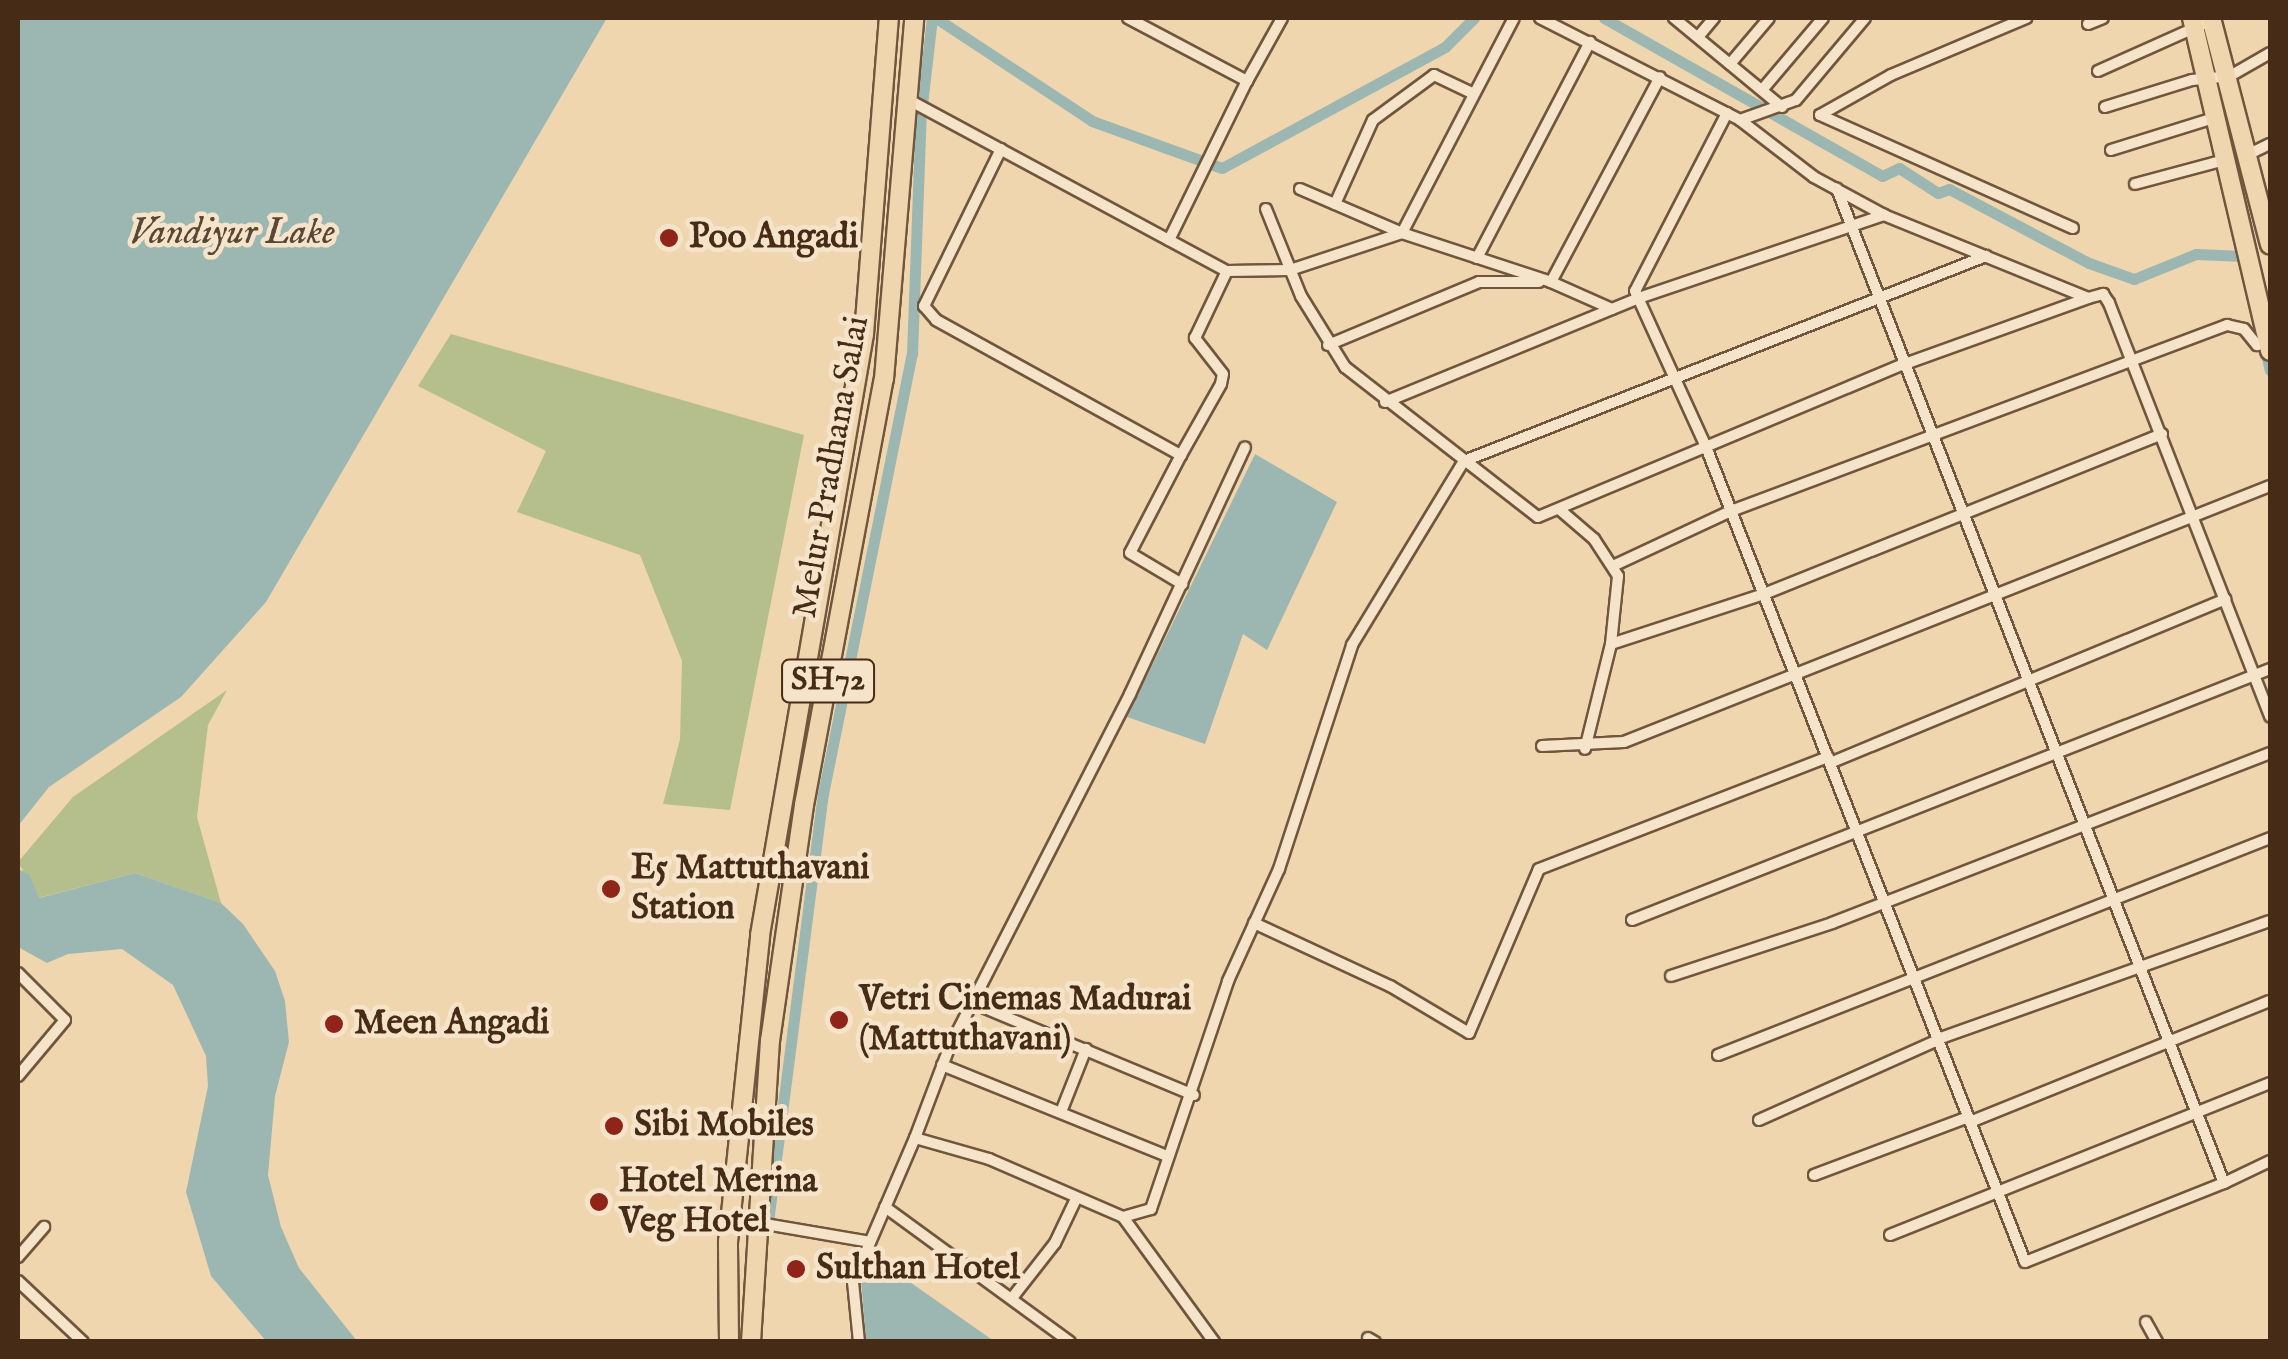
<!DOCTYPE html>
<style>
body{margin:0}
#map{position:relative;width:2288px;height:1359px;overflow:hidden;background:#efd6ae;font-family:"IM FELL English",serif}
div>[style]{position:absolute}
.green>*{inset:0;background:#b5bf8e}
.water>*{inset:0;background:#9cb7b2}
.canal>*{height:11px;margin:-5.5px;padding:0 5.5px;transform-origin:5.5px;border-radius:5.5px;background:#9cb7b2}
.roads{filter:drop-shadow(2px 0 #70563c) drop-shadow(-2px 0 #70563c) drop-shadow(0 2px #70563c) drop-shadow(0 -2px #70563c)}
.minor>*{height:10px;margin:-5px;padding:0 5px;transform-origin:5px;border-radius:5px;background:#f5e4ca}
.primary>*{height:18px;margin:-9px;padding:0 9px;transform-origin:9px;border-radius:9px;background:#efd6ae}
.dots>*{width:28px;height:28px;translate:-50% -50%;box-sizing:border-box;border:5px solid #f5e4ca;border-radius:50%}
span{translate:-50% -50%;white-space:nowrap;text-align:center;line-height:1.15;-webkit-text-stroke:9px #f5e4ca;paint-order:stroke}
.shield-label span{padding:2px 8px;background:#f5e4ca;border:2px solid;border-radius:8px;-webkit-text-stroke-width:0}
.shield-label{font-size:32px;color:#462b16;font-weight:700}
.poi-label{font-size:35px;color:#462b16;font-weight:700}
.left{translate:0 -50%;text-align:left}
.street-label{font-size:35px;color:#462b16}
.water-label{font-size:38px;color:#574735;font-style:italic}
.frame{position:absolute;inset:0;border:20px solid #462b16;pointer-events:none}
</style>
<div id="map">
<div class="green">
<i style="clip-path:polygon(451px 334px,804px 435px,730px 810px,663px 804px,680px 739px,682px 661px,640px 555px,517px 512px,546px 451px,418px 386px)"></i>
<i style="clip-path:polygon(227px 690px,208px 725px,197px 817px,221px 903px,135px 873px,38px 898px,18px 862px,73px 797px)"></i>
</div>
<div class="water">
<i style="clip-path:polygon(18px 18px,607px 18px,266px 602px,181px 697px,49px 787px,18px 826px)"></i>
<i style="clip-path:polygon(1255px 454px,1337px 502px,1267px 650px,1243px 634px,1205px 744px,1127px 717px)"></i>
<i style="clip-path:polygon(18px 869px,29px 874px,39px 898px,135px 873px,221px 903px,243px 924px,275px 971px,285px 1001px,289px 1042px,275px 1096px,268px 1175px,281px 1227px,299px 1268px,357px 1341px,266px 1341px,211px 1276px,186px 1192px,208px 1086px,206px 1056px,173px 985px,122px 949px,68px 954px,47px 963px,18px 947px)"></i>
<i style="clip-path:polygon(877px 1259px,994px 1341px,866px 1341px,861px 1280px)"></i>
</div>
<div class="canal">
<i style="left:936px;top:18px;width:187px;rotate:33.4deg"></i>
<i style="left:1092px;top:121px;width:138px;rotate:19.9deg"></i>
<i style="left:1222px;top:168px;width:254px;rotate:-28.5deg"></i>
<i style="left:1445px;top:47px;width:41px;rotate:-45deg"></i>
<i style="left:1604px;top:18px;width:320px;rotate:29.6deg"></i>
<i style="left:1882px;top:176px;width:19px;rotate:-25deg"></i>
<i style="left:1899px;top:168px;width:46px;rotate:32.7deg"></i>
<i style="left:1938px;top:193px;width:12px;rotate:-20deg"></i>
<i style="left:1949px;top:189px;width:158px;rotate:27.9deg"></i>
<i style="left:2089px;top:263px;width:48px;rotate:19.6deg"></i>
<i style="left:2134px;top:279px;width:67px;rotate:-22deg"></i>
<i style="left:2196px;top:254px;width:47px;rotate:2.4deg"></i>
<i style="left:2243px;top:256px;width:7px;rotate:74deg"></i>
<i style="left:2264px;top:345px;width:26px;rotate:77deg"></i>
<i style="left:768px;top:1222px;width:432px;rotate:-82.7deg"></i>
<i style="left:823px;top:794px;width:449px;rotate:-78.6deg"></i>
<i style="left:912px;top:354px;width:241px;rotate:-87.9deg"></i>
<i style="left:921px;top:113px;width:96px;rotate:-83.4deg"></i>
</div>
<div class="roads">
<div class="minor">
<i style="left:1128px;top:18px;width:135px;rotate:27.9deg"></i>
<i style="left:1247px;top:81px;width:72px;rotate:-60.9deg"></i>
<i style="left:1540px;top:18px;width:225px;rotate:27deg"></i>
<i style="left:1740px;top:120px;width:59px;rotate:-19.7deg"></i>
<i style="left:1796px;top:100px;width:107px;rotate:-49.9deg"></i>
<i style="left:1674px;top:18px;width:140px;rotate:39.5deg"></i>
<i style="left:2088px;top:24px;width:16px;rotate:-22deg"></i>
<i style="left:1698px;top:37px;width:25px;rotate:-50deg"></i>
<i style="left:1730px;top:64px;width:60px;rotate:-49.7deg"></i>
<i style="left:2098px;top:71px;width:125px;rotate:-24.1deg"></i>
<i style="left:1762px;top:90px;width:94px;rotate:-49.7deg"></i>
<i style="left:907px;top:99px;width:363px;rotate:28.3deg"></i>
<i style="left:1227px;top:271px;width:63px;rotate:-0.9deg"></i>
<i style="left:1290px;top:270px;width:118px;rotate:-18.3deg"></i>
<i style="left:1402px;top:233px;width:242px;rotate:-62.5deg"></i>
<i style="left:2105px;top:107px;width:91px;rotate:-17.2deg"></i>
<i style="left:2192px;top:80px;width:38px;rotate:-6deg"></i>
<i style="left:2230px;top:76px;width:46px;rotate:-29.9deg"></i>
<i style="left:1727px;top:113px;width:200px;rotate:117.3deg"></i>
<i style="left:1635px;top:291px;width:171px;rotate:65.5deg"></i>
<i style="left:1706px;top:447px;width:875px;rotate:68.62deg"></i>
<i style="left:2025px;top:1262px;width:214px;rotate:-21.7deg"></i>
<i style="left:2224px;top:1183px;width:1067px;rotate:-111.27deg"></i>
<i style="left:1820px;top:115px;width:277px;rotate:24.1deg"></i>
<i style="left:1820px;top:115px;width:81px;rotate:-29.4deg"></i>
<i style="left:1891px;top:75px;width:147px;rotate:-22.9deg"></i>
<i style="left:1001px;top:149px;width:175px;rotate:116.1deg"></i>
<i style="left:924px;top:306px;width:18px;rotate:49deg"></i>
<i style="left:936px;top:320px;width:280px;rotate:28.9deg"></i>
<i style="left:1181px;top:455px;width:110px;rotate:117.5deg"></i>
<i style="left:1130px;top:553px;width:61px;rotate:30.8deg"></i>
<i style="left:2111px;top:150px;width:111px;rotate:-17.3deg"></i>
<i style="left:2245px;top:156px;width:28px;rotate:-26deg"></i>
<i style="left:2135px;top:184px;width:96px;rotate:-15deg"></i>
<i style="left:1300px;top:189px;width:111px;rotate:23.3deg"></i>
<i style="left:1402px;top:233px;width:157px;rotate:18.2deg"></i>
<i style="left:1335px;top:204px;width:92px;rotate:-65.7deg"></i>
<i style="left:1373px;top:120px;width:76px;rotate:-36.4deg"></i>
<i style="left:1434px;top:75px;width:44px;rotate:25.4deg"></i>
<i style="left:1266px;top:209px;width:94px;rotate:68.1deg"></i>
<i style="left:1301px;top:296px;width:84px;rotate:58.2deg"></i>
<i style="left:1345px;top:367px;width:244px;rotate:37.9deg"></i>
<i style="left:1538px;top:517px;width:394px;rotate:-22.7deg"></i>
<i style="left:1902px;top:365px;width:198px;rotate:-19.8deg"></i>
<i style="left:2088px;top:298px;width:220px;rotate:-157.9deg"></i>
<i style="left:1884px;top:215px;width:80px;rotate:-151.5deg"></i>
<i style="left:1814px;top:177px;width:93px;rotate:-142.4deg"></i>
<i style="left:1169px;top:240px;width:177px;rotate:-63.9deg"></i>
<i style="left:1477px;top:258px;width:244px;rotate:-62.4deg"></i>
<i style="left:2088px;top:298px;width:16px;rotate:-15deg"></i>
<i style="left:2103px;top:294px;width:11px;rotate:56deg"></i>
<i style="left:2109px;top:303px;width:444px;rotate:68.7deg"></i>
<i style="left:1612px;top:309px;width:67px;rotate:-156.1deg"></i>
<i style="left:1551px;top:282px;width:232px;rotate:-62deg"></i>
<i style="left:1328px;top:345px;width:164px;rotate:-22.6deg"></i>
<i style="left:1479px;top:282px;width:60px"></i>
<i style="left:1385px;top:402px;width:274px;rotate:-22.3deg"></i>
<i style="left:1639px;top:298px;width:259px;rotate:-18.7deg"></i>
<i style="left:1181px;top:455px;width:81px;rotate:-60.6deg"></i>
<i style="left:1221px;top:384px;width:10px;rotate:-79deg"></i>
<i style="left:1223px;top:374px;width:46px;rotate:-127.9deg"></i>
<i style="left:1195px;top:338px;width:74px;rotate:-64.5deg"></i>
<i style="left:1559px;top:509px;width:46px;rotate:40.6deg"></i>
<i style="left:1594px;top:539px;width:44px;rotate:57deg"></i>
<i style="left:1618px;top:576px;width:68px;rotate:95.9deg"></i>
<i style="left:1611px;top:644px;width:108px;rotate:103.9deg"></i>
<i style="left:1615px;top:565px;width:128px;rotate:-25deg"></i>
<i style="left:1731px;top:511px;width:530px;rotate:-20.56deg"></i>
<i style="left:2227px;top:325px;width:17px;rotate:13deg"></i>
<i style="left:2244px;top:329px;width:21px;rotate:51deg"></i>
<i style="left:2257px;top:345px;width:11px;rotate:-15deg"></i>
<i style="left:1611px;top:644px;width:161px;rotate:-18.1deg"></i>
<i style="left:1764px;top:594px;width:429px;rotate:-21.9deg"></i>
<i style="left:1542px;top:746px;width:82px;rotate:-2.8deg"></i>
<i style="left:1624px;top:742px;width:695px;rotate:-21.62deg"></i>
<i style="left:1830px;top:763px;width:428px;rotate:-22.5deg"></i>
<i style="left:1632px;top:920px;width:686px;rotate:-21.48deg"></i>
<i style="left:1254px;top:923px;width:150px;rotate:24.9deg"></i>
<i style="left:1390px;top:986px;width:92px;rotate:30.7deg"></i>
<i style="left:1469px;top:1033px;width:178px;rotate:-66.9deg"></i>
<i style="left:1539px;top:869px;width:310px;rotate:-21.2deg"></i>
<i style="left:18px;top:973px;width:66px;rotate:45deg"></i>
<i style="left:65px;top:1020px;width:73px;rotate:130deg"></i>
<i style="left:1671px;top:976px;width:169px;rotate:-18.2deg"></i>
<i style="left:1832px;top:923px;width:470px;rotate:-21.2deg"></i>
<i style="left:975px;top:1004px;width:237px;rotate:22.6deg"></i>
<i style="left:1938px;top:1039px;width:352px;rotate:-19.6deg"></i>
<i style="left:1718px;top:1055px;width:593px;rotate:-21.46deg"></i>
<i style="left:942px;top:1065px;width:243px;rotate:22deg"></i>
<i style="left:1061px;top:1112px;width:68px;rotate:-68.4deg"></i>
<i style="left:1759px;top:1120px;width:196px;rotate:-24.1deg"></i>
<i style="left:1970px;top:1122px;width:323px;rotate:-22deg"></i>
<i style="left:915px;top:1138px;width:96px;rotate:-69.3deg"></i>
<i style="left:949px;top:1048px;width:398px;rotate:-62.9deg"></i>
<i style="left:1130px;top:694px;width:272px;rotate:-65deg"></i>
<i style="left:1814px;top:1175px;width:165px;rotate:-20.6deg"></i>
<i style="left:2224px;top:1183px;width:51px;rotate:-25.6deg"></i>
<i style="left:885px;top:1207px;width:229px;rotate:36.1deg"></i>
<i style="left:1123px;top:1217px;width:155px;rotate:53.9deg"></i>
<i style="left:730px;top:1218px;width:142px;rotate:9.7deg"></i>
<i style="left:1890px;top:1235px;width:409px;rotate:-21.8deg"></i>
<i style="left:18px;top:1257px;width:40px;rotate:-49deg"></i>
<i style="left:18px;top:1281px;width:89px;rotate:43.2deg"></i>
<i style="left:1012px;top:1298px;width:70px;rotate:-52deg"></i>
<i style="left:1055px;top:1243px;width:49px;rotate:-64.5deg"></i>
<i style="left:2146px;top:1322px;width:23px;rotate:61deg"></i>
<i style="left:1368px;top:1338px;width:8px;rotate:30deg"></i>
<i style="left:859px;top:1342px;width:60px;rotate:-95.7deg"></i>
<i style="left:853px;top:1282px;width:157px;rotate:-66.7deg"></i>
<i style="left:915px;top:1138px;width:77px;rotate:15.8deg"></i>
<i style="left:989px;top:1159px;width:146px;rotate:23.4deg"></i>
<i style="left:1123px;top:1217px;width:29px;rotate:-16deg"></i>
<i style="left:1151px;top:1209px;width:241px;rotate:-71.3deg"></i>
<i style="left:1228px;top:981px;width:123px;rotate:-65.5deg"></i>
<i style="left:1279px;top:869px;width:236px;rotate:-71.9deg"></i>
<i style="left:1352px;top:645px;width:215px;rotate:-58.7deg"></i>
<i style="left:1464px;top:461px;width:561px;rotate:-21.44deg"></i>
</div>
<div class="primary">
<i style="left:2192px;top:18px;width:342px;rotate:76.8deg"></i>
<i style="left:2211px;top:18px;width:234px;rotate:75.4deg"></i>
<i style="left:729px;top:1342px;width:100px;rotate:-90.6deg"></i>
<i style="left:728px;top:1242px;width:309px;rotate:-84deg"></i>
<i style="left:760px;top:935px;width:610px;rotate:-80.18deg"></i>
<i style="left:864px;top:334px;width:317px;rotate:-85.5deg"></i>
<i style="left:751px;top:1342px;width:302px;rotate:-86.4deg"></i>
<i style="left:770px;top:1041px;width:238px;rotate:-81.8deg"></i>
<i style="left:804px;top:805px;width:433px;rotate:-79.4deg"></i>
<i style="left:884px;top:379px;width:362px;rotate:-85.2deg"></i>
</div>
</div>
<div class="dots">
<i style="left:669px;top:238px;background:#8f2418"></i>
<i style="left:611px;top:889px;background:#8f2418"></i>
<i style="left:839px;top:1020px;background:#8f2418"></i>
<i style="left:334px;top:1024px;background:#8f2418"></i>
<i style="left:614px;top:1126px;background:#8f2418"></i>
<i style="left:599px;top:1202px;background:#8f2418"></i>
<i style="left:796px;top:1269px;background:#8f2418"></i>
</div>
<div class="shield-label">
<span style="left:828px;top:681px">SH72</span>
</div>
<div class="poi-label">
<span class="left" style="left:689px;top:238px">Poo Angadi</span>
<span class="left" style="left:631px;top:889px">E5 Mattuthavani<br>Station</span>
<span class="left" style="left:859px;top:1020px">Vetri Cinemas Madurai<br>(Mattuthavani)</span>
<span class="left" style="left:354px;top:1024px">Meen Angadi</span>
<span class="left" style="left:634px;top:1126px">Sibi Mobiles</span>
<span class="left" style="left:619px;top:1202px">Hotel Merina<br>Veg Hotel</span>
<span class="left" style="left:816px;top:1269px">Sulthan Hotel</span>
</div>
<div class="street-label">
<span style="left:832px;top:467px;rotate:-80deg">Melur Pradhana Salai</span>
</div>
<div class="water-label">
<span style="left:232px;top:234px">Vandiyur Lake</span>
</div>
<div class="frame"></div>
</div>
